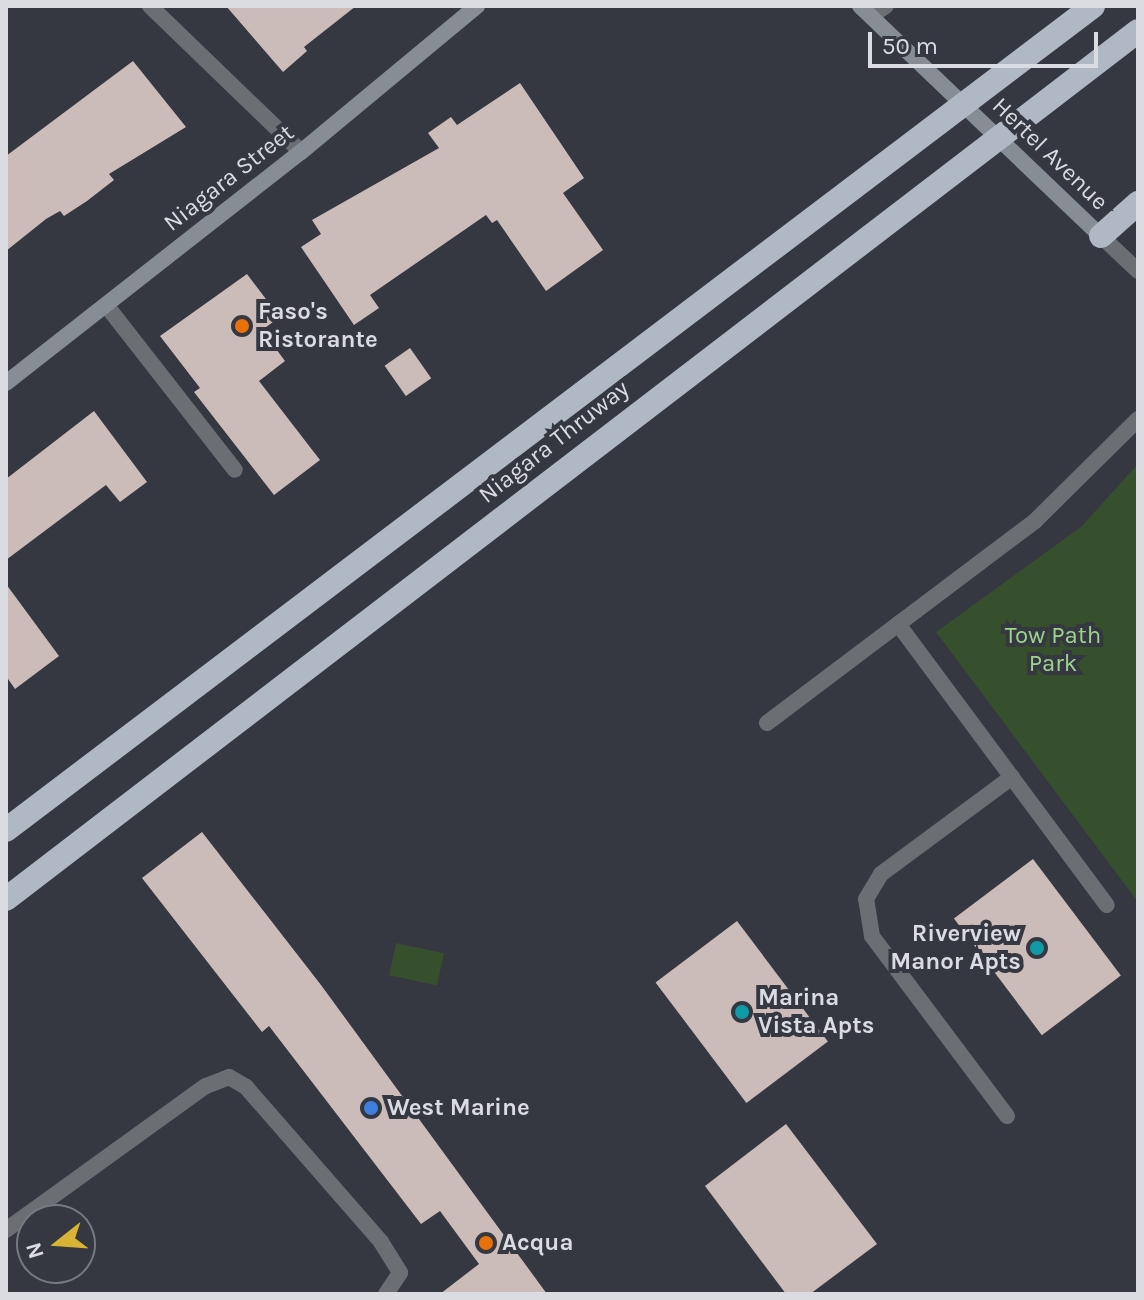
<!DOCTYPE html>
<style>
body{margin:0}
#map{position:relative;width:1144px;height:1300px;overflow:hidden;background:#353741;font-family:Karla,sans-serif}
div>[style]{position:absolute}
.green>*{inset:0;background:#36502e;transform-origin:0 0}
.building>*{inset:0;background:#cbbcb9;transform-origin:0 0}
.lane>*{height:16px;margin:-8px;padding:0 8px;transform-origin:8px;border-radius:8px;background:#6b6f73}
.street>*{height:16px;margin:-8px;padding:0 8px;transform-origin:8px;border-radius:8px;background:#6b6f73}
.secondary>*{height:16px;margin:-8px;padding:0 8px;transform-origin:8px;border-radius:8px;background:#878d94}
.highway>*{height:24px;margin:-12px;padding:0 12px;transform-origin:12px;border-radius:12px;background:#b0b9c3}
.dots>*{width:22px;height:22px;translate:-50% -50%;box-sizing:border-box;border:4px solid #353741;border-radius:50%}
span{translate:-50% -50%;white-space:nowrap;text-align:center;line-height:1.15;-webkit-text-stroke:8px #353741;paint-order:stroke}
.street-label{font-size:24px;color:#dadce2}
.poi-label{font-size:24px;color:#dadce2;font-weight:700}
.left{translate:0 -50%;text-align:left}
.right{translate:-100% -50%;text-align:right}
.park-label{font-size:24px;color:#9cd48c}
.frame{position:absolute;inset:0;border:8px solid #dadce2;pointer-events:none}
.north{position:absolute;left:16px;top:1204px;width:80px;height:80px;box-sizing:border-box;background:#353741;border:2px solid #777981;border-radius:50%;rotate:253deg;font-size:22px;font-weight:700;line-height:32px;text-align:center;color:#dadce2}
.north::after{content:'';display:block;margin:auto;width:28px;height:36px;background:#d9b334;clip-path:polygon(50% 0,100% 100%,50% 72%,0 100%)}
.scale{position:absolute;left:868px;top:32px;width:230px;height:36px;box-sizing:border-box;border:4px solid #dadce2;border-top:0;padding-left:10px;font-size:24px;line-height:28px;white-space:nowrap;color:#dadce2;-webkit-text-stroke:6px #353741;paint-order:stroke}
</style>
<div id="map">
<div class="green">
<i style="clip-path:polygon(1138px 464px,1138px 902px,936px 632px,1081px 527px)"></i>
<i style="left:396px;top:943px;width:49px;height:33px;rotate:12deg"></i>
</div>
<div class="building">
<i style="clip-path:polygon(226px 6px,356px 6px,304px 47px,307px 51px,283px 72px)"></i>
<i style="clip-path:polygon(133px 61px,186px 127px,109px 174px,114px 180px,87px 201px,64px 216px,60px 211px,46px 219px,6px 251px,6px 156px)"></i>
<i style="clip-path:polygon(520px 83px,584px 178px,563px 193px,603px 250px,546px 291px,497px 220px,492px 223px,486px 215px,370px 295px,379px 308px,354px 325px,301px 247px,321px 234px,312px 220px,439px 148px,428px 133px,451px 117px,457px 125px)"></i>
<i style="clip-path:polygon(247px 274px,275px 311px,269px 316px,273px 322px,262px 330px,285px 361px,259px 381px,320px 460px,274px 495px,194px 392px,200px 388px,160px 336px)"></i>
<i style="left:410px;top:348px;width:37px;height:31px;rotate:55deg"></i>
<i style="clip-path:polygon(94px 411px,147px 482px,120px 502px,106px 485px,6px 560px,6px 479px)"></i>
<i style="clip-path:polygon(6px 584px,59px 656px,15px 689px,6px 676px)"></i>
<i style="clip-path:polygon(202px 832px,321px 985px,547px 1294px,440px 1294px,479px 1264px,440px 1211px,421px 1224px,269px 1026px,262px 1032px,142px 878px)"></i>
<i style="left:1033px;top:859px;width:146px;height:99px;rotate:53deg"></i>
<i style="left:737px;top:921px;width:151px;height:102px;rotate:53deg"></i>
<i style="clip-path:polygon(786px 1124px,877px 1244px,810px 1294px,786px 1294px,705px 1186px)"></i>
</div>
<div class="lane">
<i style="left:871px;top:16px;width:18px;rotate:-34deg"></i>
<i style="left:106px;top:305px;width:209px;rotate:52deg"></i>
<i style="left:898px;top:624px;width:350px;rotate:53.4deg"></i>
<i style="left:767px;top:723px;width:336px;rotate:-37deg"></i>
<i style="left:1035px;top:521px;width:145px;rotate:-44.7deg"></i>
<i style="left:1007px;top:1116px;width:225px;rotate:-126.9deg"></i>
<i style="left:872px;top:936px;width:37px;rotate:-99deg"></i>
<i style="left:866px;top:899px;width:29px;rotate:-59deg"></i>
<i style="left:881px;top:874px;width:163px;rotate:-36.5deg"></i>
<i style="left:6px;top:1230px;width:246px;rotate:-35.8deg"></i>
<i style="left:206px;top:1086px;width:25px;rotate:-21deg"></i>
<i style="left:229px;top:1077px;width:20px;rotate:30deg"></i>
<i style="left:246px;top:1087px;width:206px;rotate:48.9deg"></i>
<i style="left:381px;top:1242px;width:36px;rotate:58deg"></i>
<i style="left:400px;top:1273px;width:25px;rotate:124deg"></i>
</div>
<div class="street">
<i style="left:150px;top:6px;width:210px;rotate:44deg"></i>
<i style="left:1101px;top:236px;width:51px;rotate:43.4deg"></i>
</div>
<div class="secondary">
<i style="left:860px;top:6px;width:333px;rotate:43.7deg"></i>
<i style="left:6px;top:383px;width:375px;rotate:-38.1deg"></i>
<i style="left:301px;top:152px;width:229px;rotate:-39.7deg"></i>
</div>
<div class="highway">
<i style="left:1101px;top:236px;width:50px;rotate:-41.7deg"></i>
<i style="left:6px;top:830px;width:1364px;rotate:-37.16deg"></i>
<i style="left:6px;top:899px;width:1426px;rotate:-37.48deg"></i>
</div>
<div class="dots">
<i style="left:242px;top:326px;background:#e8710a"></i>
<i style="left:1037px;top:948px;background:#0f9aa8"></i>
<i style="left:742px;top:1012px;background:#0f9aa8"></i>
<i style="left:371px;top:1108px;background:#3f7fe0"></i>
<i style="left:486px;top:1243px;background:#e8710a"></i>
</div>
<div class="street-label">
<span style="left:1050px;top:154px;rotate:44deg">Hertel Avenue</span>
<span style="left:229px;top:178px;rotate:-38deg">Niagara Street</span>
<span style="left:554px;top:442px;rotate:-38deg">Niagara Thruway</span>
</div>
<div class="poi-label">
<span class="left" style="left:258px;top:326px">Faso's<br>Ristorante</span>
<span class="right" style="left:1021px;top:948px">Riverview<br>Manor Apts</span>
<span class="left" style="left:758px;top:1012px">Marina<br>Vista Apts</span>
<span class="left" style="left:387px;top:1108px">West Marine</span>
<span class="left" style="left:502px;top:1243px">Acqua</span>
</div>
<div class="park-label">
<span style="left:1053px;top:650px">Tow Path<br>Park</span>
</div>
<div class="frame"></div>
<div class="north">N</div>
<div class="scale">50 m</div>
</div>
